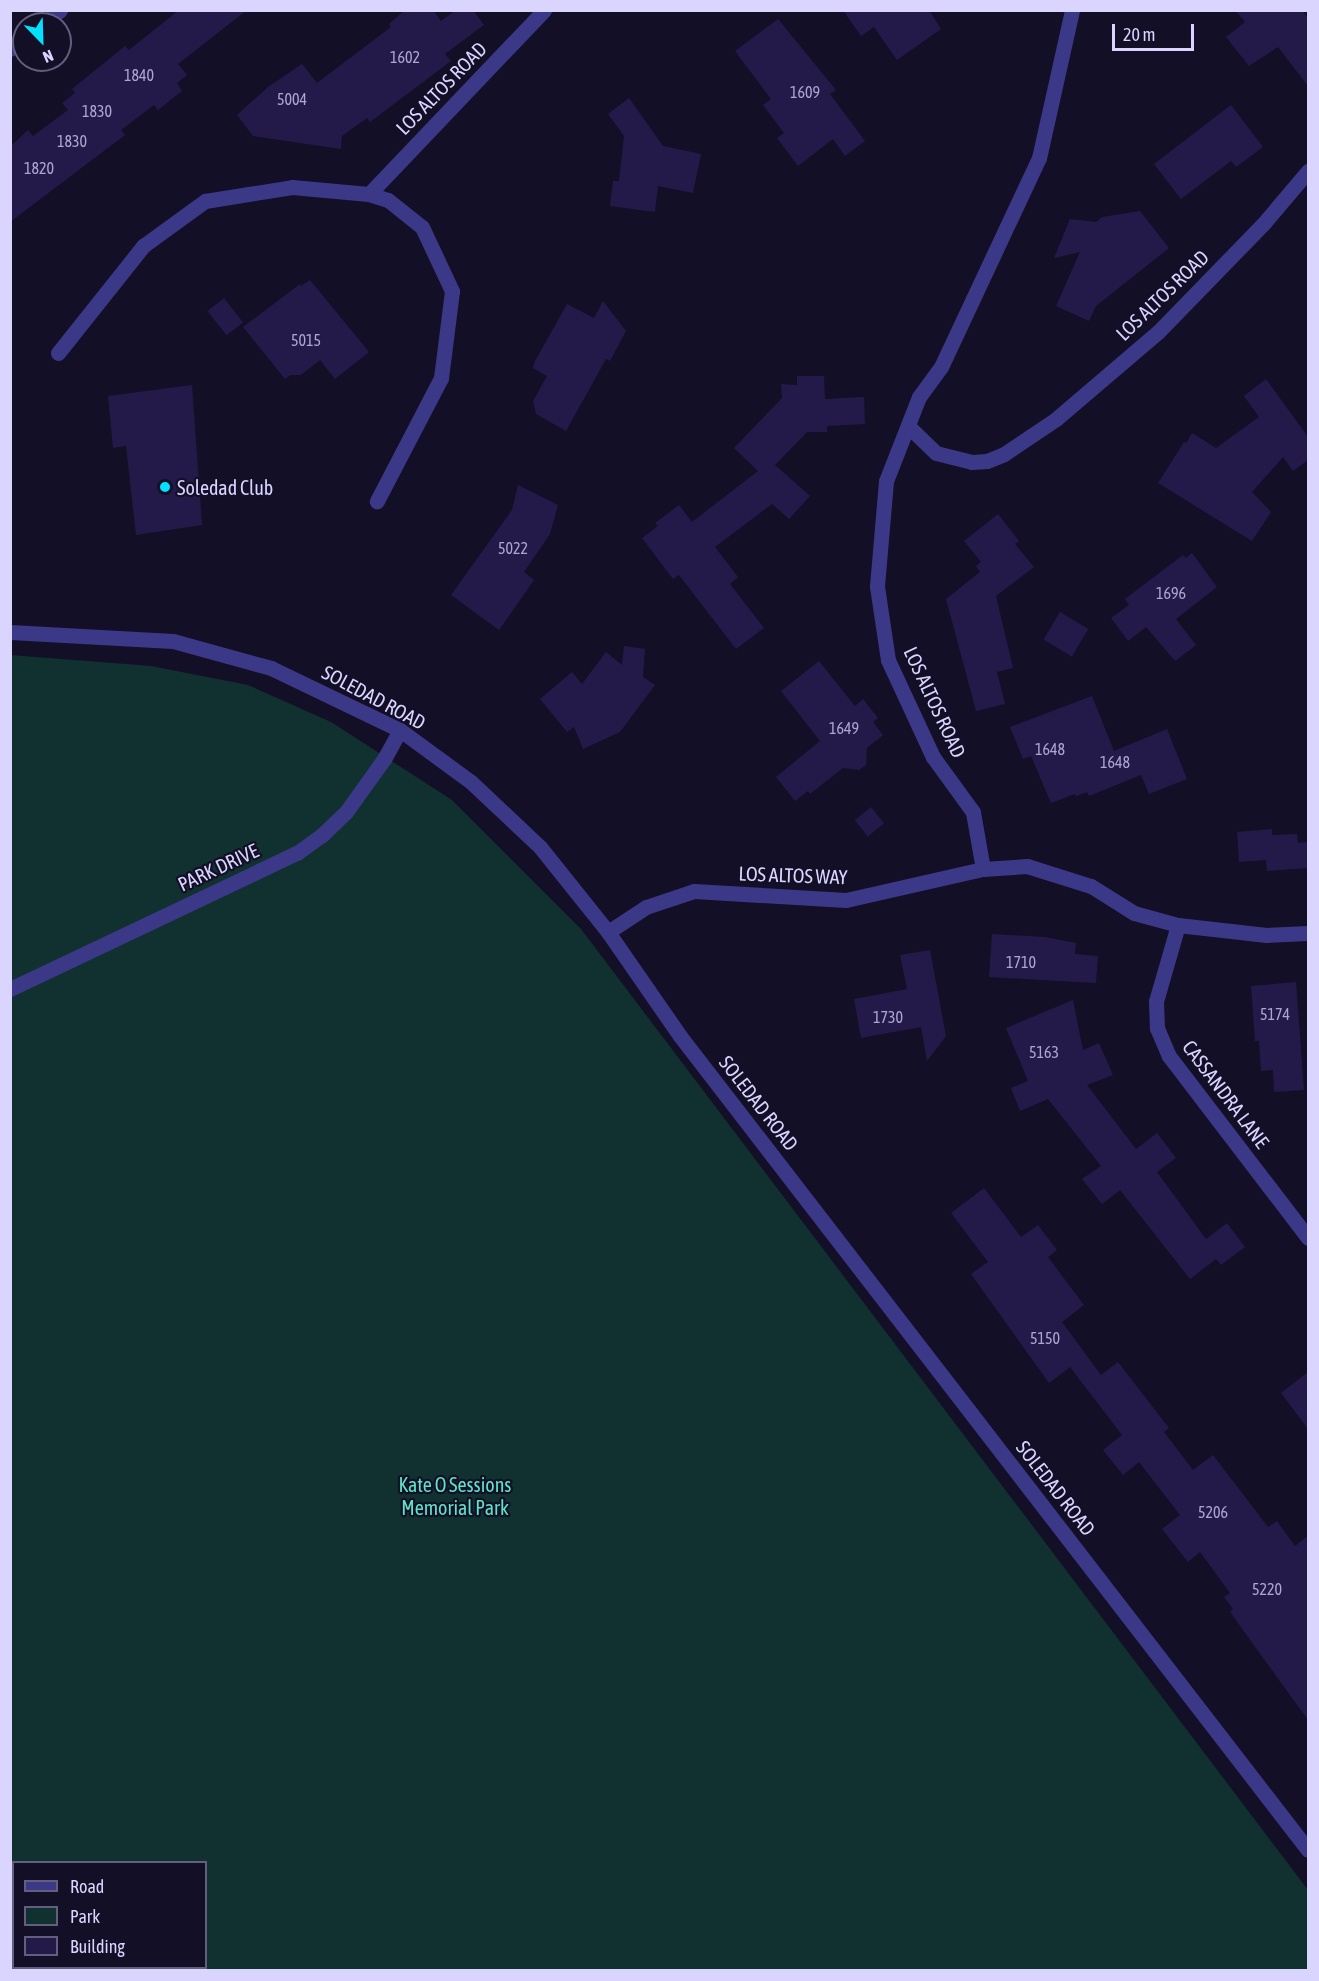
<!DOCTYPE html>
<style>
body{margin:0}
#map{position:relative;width:1319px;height:1981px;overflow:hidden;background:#130f27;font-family:"Asap Condensed",sans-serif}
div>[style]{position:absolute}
.green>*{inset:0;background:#113131}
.building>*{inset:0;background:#241a49;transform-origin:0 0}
.minor>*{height:15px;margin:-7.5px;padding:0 7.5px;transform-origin:7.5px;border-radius:7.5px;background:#3c3888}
.tertiary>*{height:15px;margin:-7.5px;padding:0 7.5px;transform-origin:7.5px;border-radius:7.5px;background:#3c3888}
.dots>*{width:16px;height:16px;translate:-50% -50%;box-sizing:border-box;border:3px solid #130f27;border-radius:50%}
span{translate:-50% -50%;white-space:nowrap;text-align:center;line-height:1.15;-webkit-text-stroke:4.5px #130f27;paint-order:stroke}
.number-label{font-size:16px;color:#aca6d2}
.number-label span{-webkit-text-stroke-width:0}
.street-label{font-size:20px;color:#dad5ff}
.poi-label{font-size:20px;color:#dad5ff}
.left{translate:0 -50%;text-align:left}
.park-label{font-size:20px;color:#5ce4c4}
.frame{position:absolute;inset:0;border:12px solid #dad5ff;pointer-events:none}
.legend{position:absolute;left:12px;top:1861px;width:195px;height:108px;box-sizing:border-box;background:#130f27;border:2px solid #635e7d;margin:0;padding:8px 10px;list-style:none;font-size:18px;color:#dad5ff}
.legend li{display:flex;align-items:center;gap:12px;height:30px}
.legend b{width:30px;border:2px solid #635e7d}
.north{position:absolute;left:12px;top:12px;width:60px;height:60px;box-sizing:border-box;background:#130f27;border:2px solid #635e7d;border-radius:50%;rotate:157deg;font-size:16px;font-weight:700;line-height:24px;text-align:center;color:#dad5ff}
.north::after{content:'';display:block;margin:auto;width:21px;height:27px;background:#01e2ff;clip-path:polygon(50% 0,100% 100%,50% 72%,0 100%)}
.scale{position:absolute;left:1112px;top:24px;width:82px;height:27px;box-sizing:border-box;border:3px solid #dad5ff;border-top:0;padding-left:8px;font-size:18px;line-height:21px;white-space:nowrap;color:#dad5ff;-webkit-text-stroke:4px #130f27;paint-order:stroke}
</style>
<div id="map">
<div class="green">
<i style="clip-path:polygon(evenodd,10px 655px,151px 666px,248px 685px,331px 722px,452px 800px,581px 929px,1308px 1890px,1308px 1970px,11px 1970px,10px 655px,14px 1862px,206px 1862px,206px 1968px,14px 1968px,14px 1862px)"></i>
</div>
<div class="building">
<i style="clip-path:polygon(179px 10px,247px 10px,178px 64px,187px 75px,177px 83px,182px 91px,158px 110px,154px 105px,121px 130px,125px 135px,10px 222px,10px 147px,28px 130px,33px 136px,68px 110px,62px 103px,75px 93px,72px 89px,125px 46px,129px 50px)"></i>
<i style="clip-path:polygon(405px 10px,433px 10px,441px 21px,456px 10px,473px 10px,484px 25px,445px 54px,451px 61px,370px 122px,367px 118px,342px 136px,341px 149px,253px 136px,237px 115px,268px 87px,302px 64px,317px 83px,391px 27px,389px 24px)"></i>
<i style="clip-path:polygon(843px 10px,929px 10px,941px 29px,897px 60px,874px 27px,861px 36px)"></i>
<i style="clip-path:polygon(1235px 10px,1302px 10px,1308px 19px,1308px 86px,1278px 47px,1249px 66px,1226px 37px,1245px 22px)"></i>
<i style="clip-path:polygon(778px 19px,836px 90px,830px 94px,865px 141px,845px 156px,833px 139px,798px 166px,777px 138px,784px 133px,763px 105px,771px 99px,735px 51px)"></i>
<i style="clip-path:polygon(629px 98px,663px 146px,701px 154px,693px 193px,658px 186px,655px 212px,610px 206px,613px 181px,619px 181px,624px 136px,608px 114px)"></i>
<i style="clip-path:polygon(1231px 105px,1263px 147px,1236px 167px,1231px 161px,1181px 199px,1154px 164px)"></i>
<i style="clip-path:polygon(1140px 211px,1169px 248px,1096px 306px,1089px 321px,1056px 306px,1080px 252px,1054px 258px,1070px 219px,1096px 222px,1102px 217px)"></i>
<i style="clip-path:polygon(310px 280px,369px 352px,335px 379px,320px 360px,301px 375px,291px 375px,285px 379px,243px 327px,300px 284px,301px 286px)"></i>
<i style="left:224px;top:298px;width:31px;height:21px;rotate:52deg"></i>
<i style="clip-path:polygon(603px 301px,626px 331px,610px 361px,606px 359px,566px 431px,536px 414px,533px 401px,547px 376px,533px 368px,535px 361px,567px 304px,594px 318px)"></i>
<i style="clip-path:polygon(797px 376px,824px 376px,825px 399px,864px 397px,865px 424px,827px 426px,827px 432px,807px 432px,775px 465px,810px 496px,789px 519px,772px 504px,715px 547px,738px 577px,730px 584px,764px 628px,736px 649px,679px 575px,673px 579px,642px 538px,658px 526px,655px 523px,679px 505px,692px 522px,758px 471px,734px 448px,782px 398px,781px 384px,797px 385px)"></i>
<i style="clip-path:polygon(1266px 379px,1308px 437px,1308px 460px,1293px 471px,1283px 457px,1252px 492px,1271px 512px,1252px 541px,1158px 483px,1184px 442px,1186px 443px,1192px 433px,1216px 448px,1259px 417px,1244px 396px)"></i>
<i style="clip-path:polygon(192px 385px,202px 525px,136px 535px,126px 446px,113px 448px,108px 396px)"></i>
<i style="clip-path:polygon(518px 485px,558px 505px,550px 534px,524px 572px,534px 580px,499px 630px,451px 595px,512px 510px)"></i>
<i style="clip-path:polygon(998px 514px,1019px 541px,1015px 544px,1034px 567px,996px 596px,1013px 668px,997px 672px,1005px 704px,976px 711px,946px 599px,980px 572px,976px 566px,981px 562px,964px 541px)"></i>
<i style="clip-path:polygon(1192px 553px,1217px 587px,1176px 619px,1196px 645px,1175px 661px,1146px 627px,1128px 641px,1111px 618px,1129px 605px,1125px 599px,1183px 555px,1186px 558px)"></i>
<i style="left:1060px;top:612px;width:33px;height:32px;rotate:31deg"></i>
<i style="clip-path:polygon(624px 646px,645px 649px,643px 677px,655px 685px,620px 732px,583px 749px,574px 727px,567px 732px,540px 699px,572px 672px,582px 684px,606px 652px,622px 665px)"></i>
<i style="clip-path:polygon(819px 661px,855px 706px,863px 699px,878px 718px,873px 722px,883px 735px,867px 748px,866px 765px,859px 770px,843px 768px,810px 794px,808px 791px,795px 801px,776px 777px,820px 741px,781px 691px)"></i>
<i style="clip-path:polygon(1092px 696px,1114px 751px,1167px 729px,1187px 779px,1149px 794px,1141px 775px,1089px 796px,1087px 792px,1076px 796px,1075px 794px,1051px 803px,1031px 756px,1023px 759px,1010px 727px)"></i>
<i style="left:871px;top:807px;width:21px;height:21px;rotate:51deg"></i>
<i style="clip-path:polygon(1272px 829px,1272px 835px,1297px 834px,1298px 843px,1308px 842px,1308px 868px,1267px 871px,1266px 860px,1239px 862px,1237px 832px)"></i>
<i style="clip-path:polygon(992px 934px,1045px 937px,1076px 943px,1075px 954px,1098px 956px,1096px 983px,989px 977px)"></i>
<i style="clip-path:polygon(930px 950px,946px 1036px,927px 1061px,921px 1027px,861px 1038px,854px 999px,907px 989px,900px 955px)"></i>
<i style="clip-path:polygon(1296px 982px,1304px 1090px,1274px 1092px,1273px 1070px,1261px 1071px,1259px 1041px,1255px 1041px,1251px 986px)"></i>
<i style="clip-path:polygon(1073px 1000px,1083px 1050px,1099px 1043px,1113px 1075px,1087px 1085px,1136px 1149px,1157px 1133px,1176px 1158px,1157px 1172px,1206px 1239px,1227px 1223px,1245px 1247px,1221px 1265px,1216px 1259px,1190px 1279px,1120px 1190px,1102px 1204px,1082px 1179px,1101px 1166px,1048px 1099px,1020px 1111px,1011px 1088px,1028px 1081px,1006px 1028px)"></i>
<i style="clip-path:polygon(984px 1188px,1021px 1237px,1038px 1225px,1057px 1250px,1048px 1257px,1084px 1305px,1062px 1322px,1101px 1375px,1118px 1362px,1169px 1428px,1164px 1432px,1193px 1470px,1213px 1455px,1268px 1527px,1277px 1521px,1295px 1546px,1308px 1536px,1308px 1720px,1230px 1612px,1233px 1609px,1224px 1597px,1230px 1593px,1200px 1552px,1188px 1562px,1162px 1529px,1180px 1515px,1139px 1462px,1123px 1475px,1103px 1450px,1122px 1435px,1070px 1367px,1049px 1383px,971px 1274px,988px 1262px,951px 1213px)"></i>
<i style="clip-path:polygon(1308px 1372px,1308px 1429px,1281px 1393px)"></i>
</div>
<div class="minor">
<i style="left:43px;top:24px;width:22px;rotate:-39deg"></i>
<i style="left:10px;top:49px;width:17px;rotate:-36deg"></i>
<i style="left:369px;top:194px;width:254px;rotate:-46.4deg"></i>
<i style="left:58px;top:353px;width:137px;rotate:-51.5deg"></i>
<i style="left:143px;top:246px;width:77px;rotate:-36deg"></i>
<i style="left:205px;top:201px;width:88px;rotate:-9.1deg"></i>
<i style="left:292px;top:187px;width:77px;rotate:5.2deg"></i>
<i style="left:369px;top:194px;width:20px;rotate:18deg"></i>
<i style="left:388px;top:200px;width:43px;rotate:38.5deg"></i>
<i style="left:422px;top:227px;width:71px;rotate:64.9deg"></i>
<i style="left:452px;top:291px;width:88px;rotate:97.2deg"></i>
<i style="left:441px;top:378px;width:139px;rotate:117.5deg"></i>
<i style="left:908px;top:426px;width:39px;rotate:44deg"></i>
<i style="left:936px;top:453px;width:37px;rotate:14deg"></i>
<i style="left:972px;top:462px;width:15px;rotate:-4deg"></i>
<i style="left:987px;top:461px;width:18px;rotate:-22deg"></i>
<i style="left:1004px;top:454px;width:63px;rotate:-33.9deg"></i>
<i style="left:1056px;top:419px;width:134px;rotate:-40.5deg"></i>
<i style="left:1158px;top:332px;width:151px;rotate:-45.8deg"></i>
<i style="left:1263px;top:224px;width:70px;rotate:-49.7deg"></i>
<i style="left:983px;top:869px;width:58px;rotate:-100deg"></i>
<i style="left:973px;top:812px;width:68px;rotate:-126deg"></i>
<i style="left:933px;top:757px;width:107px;rotate:-114.9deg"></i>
<i style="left:888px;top:660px;width:75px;rotate:-98.5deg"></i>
<i style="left:877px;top:586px;width:105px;rotate:-85.1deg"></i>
<i style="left:886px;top:481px;width:90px;rotate:-68.6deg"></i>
<i style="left:919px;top:397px;width:37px;rotate:-54deg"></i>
<i style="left:941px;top:367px;width:231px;rotate:-64.9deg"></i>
<i style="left:1039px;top:158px;width:152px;rotate:-77.4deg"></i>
<i style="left:1178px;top:925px;width:79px;rotate:106.1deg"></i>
<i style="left:1156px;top:1001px;width:27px;rotate:88deg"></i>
<i style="left:1157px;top:1028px;width:30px;rotate:67deg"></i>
<i style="left:1169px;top:1056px;width:229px;rotate:52.6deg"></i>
<i style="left:608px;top:932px;width:45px;rotate:-33.3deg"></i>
<i style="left:646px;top:907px;width:51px;rotate:-18.4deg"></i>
<i style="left:694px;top:891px;width:152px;rotate:3.4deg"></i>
<i style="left:846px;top:900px;width:140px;rotate:-12.8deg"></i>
<i style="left:983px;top:869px;width:44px;rotate:-3.9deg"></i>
<i style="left:1027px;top:866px;width:67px;rotate:17.4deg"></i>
<i style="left:1091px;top:886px;width:51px;rotate:32.1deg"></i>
<i style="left:1134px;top:913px;width:46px;rotate:15.3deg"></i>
<i style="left:1178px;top:925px;width:89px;rotate:6.5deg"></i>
<i style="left:1266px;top:935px;width:42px;rotate:-2.7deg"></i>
<i style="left:10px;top:989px;width:318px;rotate:-25.4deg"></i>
<i style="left:297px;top:853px;width:31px;rotate:-36deg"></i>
<i style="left:322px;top:835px;width:33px;rotate:-44deg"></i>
<i style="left:346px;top:812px;width:65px;rotate:-54.4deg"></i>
<i style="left:384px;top:759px;width:33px;rotate:-61deg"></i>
</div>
<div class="tertiary">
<i style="left:10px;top:632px;width:163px;rotate:3.2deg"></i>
<i style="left:173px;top:641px;width:102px;rotate:15.4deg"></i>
<i style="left:271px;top:668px;width:143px;rotate:25.7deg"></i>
<i style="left:400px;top:730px;width:88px;rotate:36.2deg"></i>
<i style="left:471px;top:782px;width:95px;rotate:43.3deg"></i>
<i style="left:540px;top:847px;width:109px;rotate:51.3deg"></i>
<i style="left:608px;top:932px;width:126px;rotate:55.3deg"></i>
<i style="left:680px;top:1036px;width:1028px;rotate:52.35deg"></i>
</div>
<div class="dots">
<i style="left:165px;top:487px;background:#01e2ff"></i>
</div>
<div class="number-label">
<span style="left:405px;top:57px">1602</span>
<span style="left:139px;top:75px">1840</span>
<span style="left:805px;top:92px">1609</span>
<span style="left:292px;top:99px">5004</span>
<span style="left:97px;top:111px">1830</span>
<span style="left:72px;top:141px">1830</span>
<span style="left:39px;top:168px">1820</span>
<span style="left:306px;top:340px">5015</span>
<span style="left:513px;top:548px">5022</span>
<span style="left:1171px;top:593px">1696</span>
<span style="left:844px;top:728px">1649</span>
<span style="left:1050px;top:749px">1648</span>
<span style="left:1115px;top:762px">1648</span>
<span style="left:1021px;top:962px">1710</span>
<span style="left:1275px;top:1014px">5174</span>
<span style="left:888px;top:1017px">1730</span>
<span style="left:1044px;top:1052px">5163</span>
<span style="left:1045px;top:1338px">5150</span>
<span style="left:1213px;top:1512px">5206</span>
<span style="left:1267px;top:1589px">5220</span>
</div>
<div class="street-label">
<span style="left:441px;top:88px;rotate:-46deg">LOS ALTOS ROAD</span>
<span style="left:1162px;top:295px;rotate:-44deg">LOS ALTOS ROAD</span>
<span style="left:374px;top:697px;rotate:28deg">SOLEDAD ROAD</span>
<span style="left:935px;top:702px;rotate:65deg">LOS ALTOS ROAD</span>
<span style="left:218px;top:867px;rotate:-25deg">PARK DRIVE</span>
<span style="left:793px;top:875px;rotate:2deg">LOS ALTOS WAY</span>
<span style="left:1226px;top:1094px;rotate:53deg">CASSANDRA LANE</span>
<span style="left:759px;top:1103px;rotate:52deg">SOLEDAD ROAD</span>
<span style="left:1056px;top:1488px;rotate:52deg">SOLEDAD ROAD</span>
</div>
<div class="poi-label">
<span class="left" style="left:177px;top:487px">Soledad Club</span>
</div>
<div class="park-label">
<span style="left:455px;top:1496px">Kate O Sessions<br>Memorial Park</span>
</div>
<div class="frame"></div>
<ul class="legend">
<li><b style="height:8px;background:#3c3888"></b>Road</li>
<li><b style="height:16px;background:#113131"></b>Park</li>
<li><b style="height:16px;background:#241a49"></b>Building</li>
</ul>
<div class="north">N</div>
<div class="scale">20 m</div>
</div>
